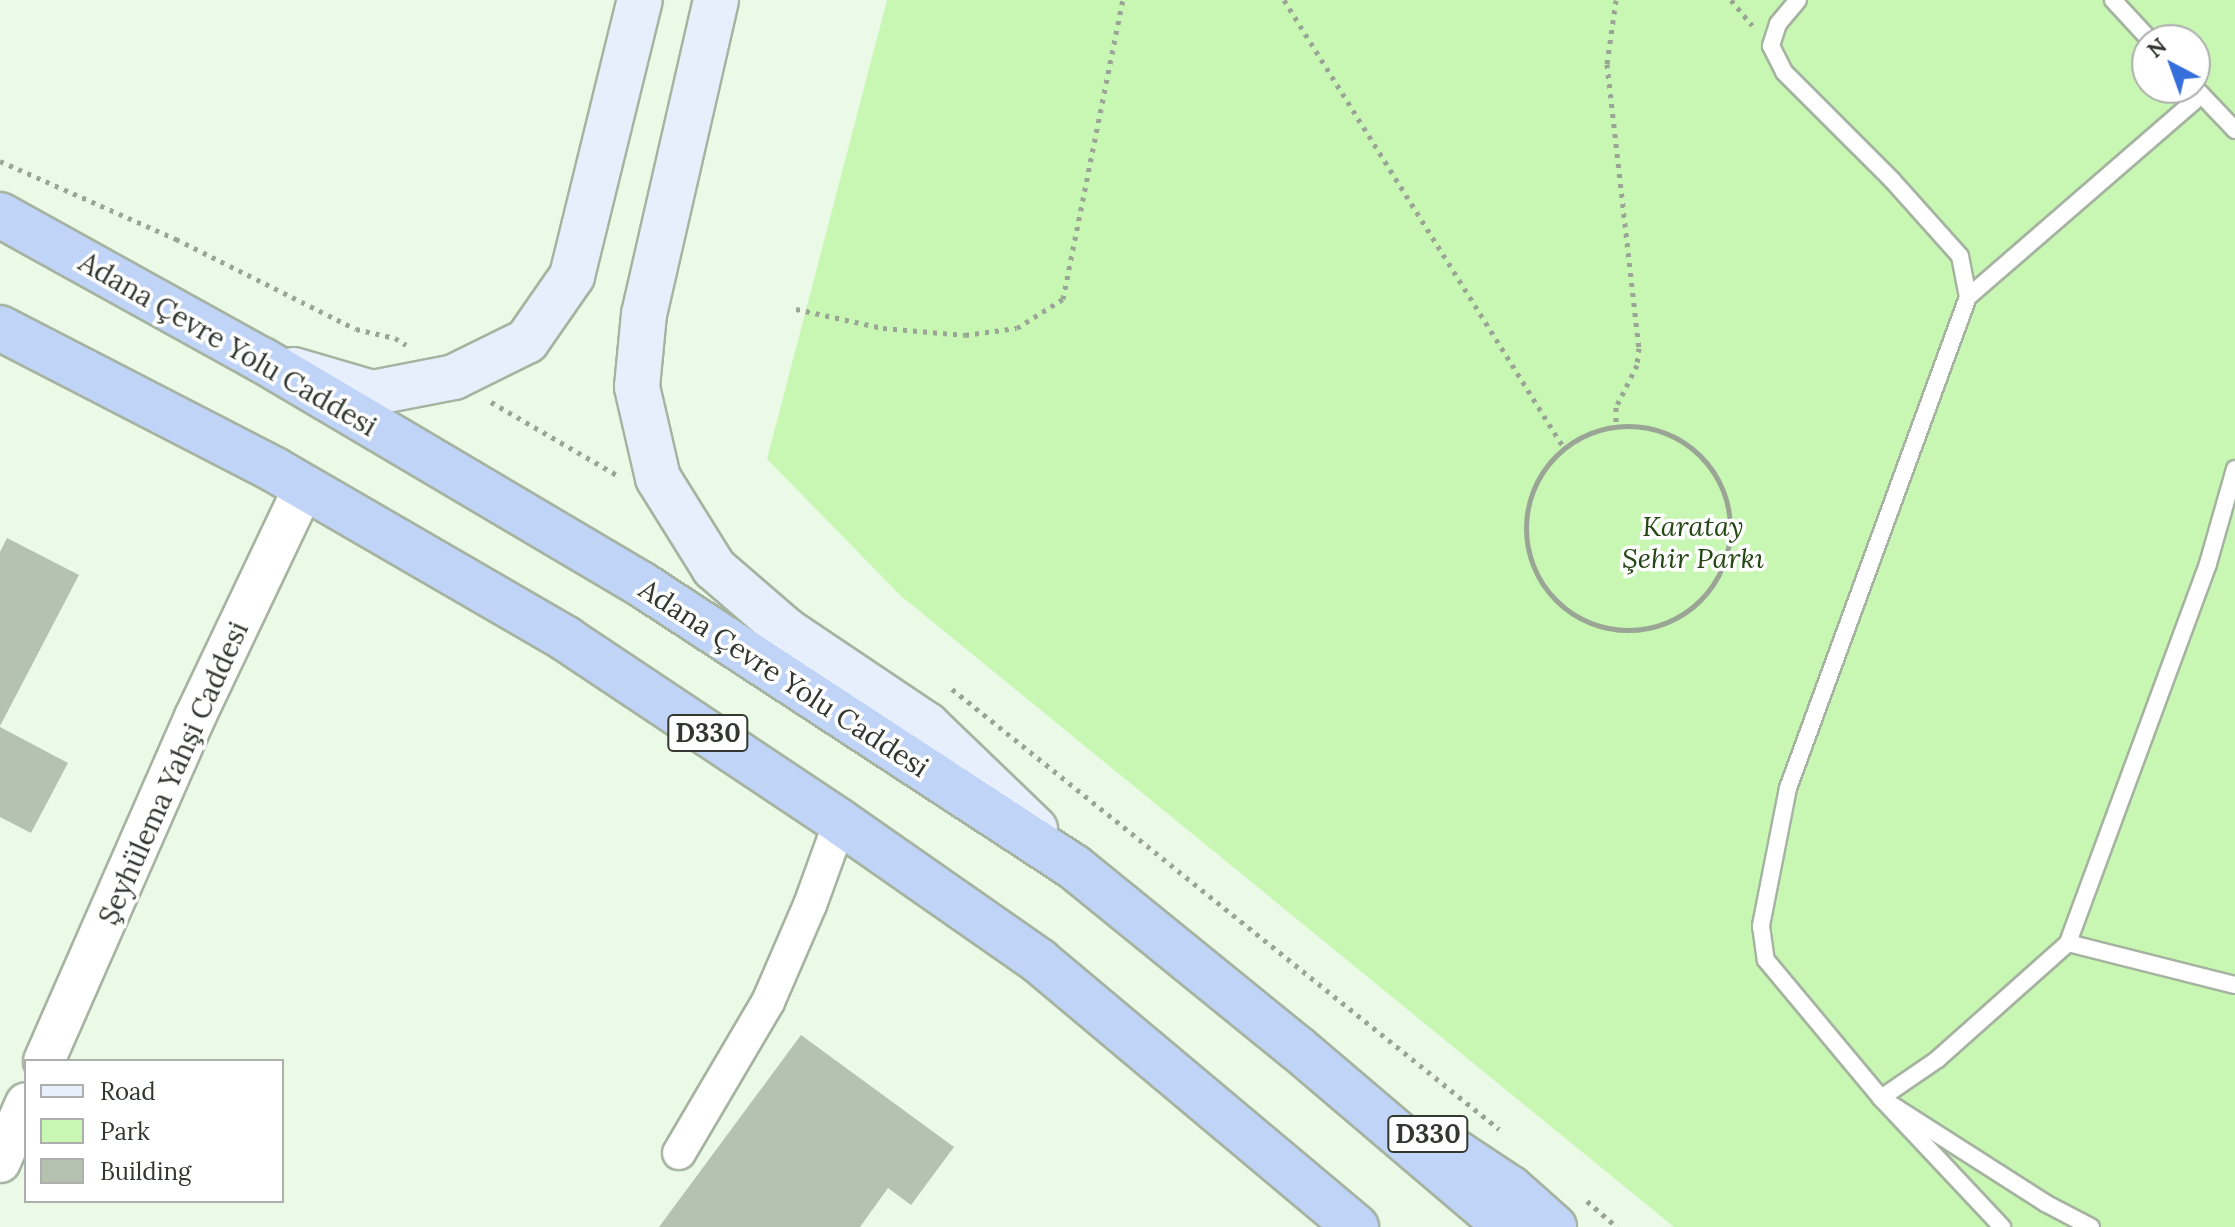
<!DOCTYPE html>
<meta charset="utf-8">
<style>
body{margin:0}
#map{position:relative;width:2235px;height:1227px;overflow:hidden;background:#ebfae6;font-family:Lora,serif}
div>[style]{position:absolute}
.green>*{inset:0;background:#c7f7b3}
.building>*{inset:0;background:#b5c2af}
.path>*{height:5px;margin-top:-2.5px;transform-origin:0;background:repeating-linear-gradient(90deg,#9aa596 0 4px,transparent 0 10px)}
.path>.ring{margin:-2.5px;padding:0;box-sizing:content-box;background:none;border:5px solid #9aa596;border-radius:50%}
.roads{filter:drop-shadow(2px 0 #a5b3a0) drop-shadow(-2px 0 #a5b3a0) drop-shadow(0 2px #a5b3a0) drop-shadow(0 -2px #a5b3a0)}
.service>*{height:16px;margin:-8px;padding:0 8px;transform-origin:8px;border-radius:8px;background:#fff}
.minor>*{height:32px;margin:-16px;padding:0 16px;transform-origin:16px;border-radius:16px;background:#fff}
.tertiary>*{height:40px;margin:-20px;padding:0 20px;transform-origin:20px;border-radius:20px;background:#fff}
.secondary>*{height:44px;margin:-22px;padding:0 22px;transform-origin:22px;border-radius:22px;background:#e7effc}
.trunk>*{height:44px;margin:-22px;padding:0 22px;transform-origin:22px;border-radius:22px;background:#c0d4f8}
span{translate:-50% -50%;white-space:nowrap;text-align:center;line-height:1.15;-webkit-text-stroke:7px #fff;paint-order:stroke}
.shield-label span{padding:2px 6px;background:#fff;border:2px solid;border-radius:6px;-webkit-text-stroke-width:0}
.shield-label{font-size:26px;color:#323730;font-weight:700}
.street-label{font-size:28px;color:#323730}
.park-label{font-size:28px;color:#254715;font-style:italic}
.legend{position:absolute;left:24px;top:1059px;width:260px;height:144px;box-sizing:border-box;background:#fff;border:2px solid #adafac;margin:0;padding:10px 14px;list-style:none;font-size:24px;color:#323730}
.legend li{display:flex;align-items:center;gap:16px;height:40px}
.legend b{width:40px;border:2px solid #adafac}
.north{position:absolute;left:2131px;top:24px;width:80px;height:80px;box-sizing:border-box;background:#fff;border:2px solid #adafac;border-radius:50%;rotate:319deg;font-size:22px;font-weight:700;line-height:32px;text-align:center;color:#323730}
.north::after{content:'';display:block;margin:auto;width:28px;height:36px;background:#366edc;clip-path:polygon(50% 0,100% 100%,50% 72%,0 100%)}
</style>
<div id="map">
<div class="green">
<i style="clip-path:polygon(evenodd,887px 0,2235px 0,2235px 1227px,1674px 1227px,901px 596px,767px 459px,887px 0,2147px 40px,2195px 40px,2195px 88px,2147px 88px,2147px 40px)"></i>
</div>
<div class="building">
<i style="clip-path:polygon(7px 538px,79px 575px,0 726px,0 552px)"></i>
<i style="clip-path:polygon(0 727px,68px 763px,31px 833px,0 817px)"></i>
<i style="clip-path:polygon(801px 1035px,954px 1147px,911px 1205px,888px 1188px,860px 1227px,659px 1227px)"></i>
</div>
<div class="path">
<i style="left:1284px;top:0;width:528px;rotate:57.99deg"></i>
<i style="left:1616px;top:0;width:65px;rotate:98deg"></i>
<i style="left:1607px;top:64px;width:286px;rotate:83.6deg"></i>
<i style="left:1639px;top:348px;width:17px;rotate:97deg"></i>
<i style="left:1637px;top:365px;width:47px;rotate:116.6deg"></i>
<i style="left:1616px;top:407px;width:19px;rotate:90deg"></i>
<i style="left:1731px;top:0;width:33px;rotate:50deg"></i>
<i style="left:0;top:161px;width:193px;rotate:23.9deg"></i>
<i style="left:176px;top:239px;width:201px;rotate:26.6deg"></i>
<i style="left:356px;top:329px;width:40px;rotate:13deg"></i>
<i style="left:395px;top:338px;width:13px;rotate:32deg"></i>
<i style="left:796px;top:309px;width:89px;rotate:12.3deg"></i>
<i style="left:883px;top:328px;width:82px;rotate:4.9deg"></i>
<i style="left:965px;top:335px;width:52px;rotate:-7.7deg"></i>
<i style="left:1017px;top:328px;width:54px;rotate:-32.2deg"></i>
<i style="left:1063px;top:299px;width:305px;rotate:-78.7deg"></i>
<i style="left:491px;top:402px;width:146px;rotate:30.1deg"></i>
<i class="ring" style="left:1526px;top:426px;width:199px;height:199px"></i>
<i style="left:952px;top:689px;width:702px;rotate:38.81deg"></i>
<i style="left:1587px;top:1201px;width:40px;rotate:41deg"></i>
</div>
<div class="roads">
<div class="service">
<i style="left:1798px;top:0;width:31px;rotate:130deg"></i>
<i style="left:1778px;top:24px;width:23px;rotate:108deg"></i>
<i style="left:1771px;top:46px;width:29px;rotate:63deg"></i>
<i style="left:1784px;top:72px;width:153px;rotate:45deg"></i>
<i style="left:1892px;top:180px;width:102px;rotate:48.2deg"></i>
<i style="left:1960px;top:256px;width:42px;rotate:79deg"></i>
<i style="left:1968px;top:297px;width:523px;rotate:110.13deg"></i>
<i style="left:1788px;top:788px;width:141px;rotate:101.1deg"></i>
<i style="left:1761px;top:926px;width:34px;rotate:82deg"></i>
<i style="left:1766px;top:960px;width:180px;rotate:50.2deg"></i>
<i style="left:1881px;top:1098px;width:177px;rotate:46.8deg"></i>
<i style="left:2113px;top:0;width:54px;rotate:47.2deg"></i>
<i style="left:2196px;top:89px;width:57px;rotate:46.4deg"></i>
<i style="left:1968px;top:297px;width:308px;rotate:-40.9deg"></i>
<i style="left:2235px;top:469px;width:99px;rotate:105.9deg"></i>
<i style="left:2208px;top:564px;width:404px;rotate:110.3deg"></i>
<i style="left:2068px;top:943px;width:172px;rotate:14.1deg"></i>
<i style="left:2068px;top:943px;width:174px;rotate:138.3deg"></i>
<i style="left:1938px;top:1059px;width:69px;rotate:145.6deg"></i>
<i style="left:1881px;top:1098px;width:195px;rotate:32.6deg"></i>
<i style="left:2045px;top:1203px;width:52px;rotate:27.6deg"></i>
</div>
<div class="minor">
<i style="left:679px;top:1153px;width:175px;rotate:-59.5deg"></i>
<i style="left:768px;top:1002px;width:106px;rotate:-66.6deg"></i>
<i style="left:810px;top:905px;width:88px;rotate:-70.1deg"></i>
</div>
<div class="tertiary">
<i style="left:44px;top:1061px;width:376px;rotate:-66.3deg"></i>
<i style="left:195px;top:717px;width:255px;rotate:-64.6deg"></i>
<i style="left:0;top:1162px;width:64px;rotate:-66.2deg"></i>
</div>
<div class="secondary">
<i style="left:716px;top:0;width:322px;rotate:102.9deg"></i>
<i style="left:644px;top:314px;width:73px;rotate:95.5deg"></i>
<i style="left:637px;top:387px;width:93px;rotate:77deg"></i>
<i style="left:658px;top:478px;width:106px;rotate:58.1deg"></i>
<i style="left:714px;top:568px;width:96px;rotate:40.8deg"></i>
<i style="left:787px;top:631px;width:169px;rotate:33.9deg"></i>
<i style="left:927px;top:725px;width:150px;rotate:43.9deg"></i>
<i style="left:294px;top:370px;width:81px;rotate:16.4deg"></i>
<i style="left:372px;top:393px;width:84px;rotate:-11deg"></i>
<i style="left:454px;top:377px;width:81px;rotate:-26.3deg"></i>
<i style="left:527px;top:341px;width:79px;rotate:-55.3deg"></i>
<i style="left:572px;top:276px;width:284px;rotate:-76.2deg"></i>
</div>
<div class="trunk">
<i style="left:0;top:215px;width:299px;rotate:29deg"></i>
<i style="left:262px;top:360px;width:440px;rotate:30.6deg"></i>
<i style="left:641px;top:584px;width:517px;rotate:33.17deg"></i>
<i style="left:1074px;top:867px;width:287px;rotate:39.1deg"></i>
<i style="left:1297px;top:1048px;width:276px;rotate:40.4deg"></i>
<i style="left:0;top:328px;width:309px;rotate:27.3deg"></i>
<i style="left:275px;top:470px;width:337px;rotate:30.1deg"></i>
<i style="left:566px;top:639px;width:329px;rotate:33.7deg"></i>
<i style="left:840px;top:822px;width:243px;rotate:34.9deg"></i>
<i style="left:1039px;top:961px;width:414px;rotate:40deg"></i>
<i style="left:1454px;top:1151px;width:67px;rotate:33.5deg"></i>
<i style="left:1510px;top:1188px;width:59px;rotate:41.6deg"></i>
</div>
</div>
<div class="shield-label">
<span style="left:708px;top:733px">D330</span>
<span style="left:1428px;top:1134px">D330</span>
</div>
<div class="street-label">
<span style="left:228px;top:344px;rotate:30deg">Adana Çevre Yolu Caddesi</span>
<span style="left:784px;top:678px;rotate:33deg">Adana Çevre Yolu Caddesi</span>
<span style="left:173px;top:773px;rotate:-66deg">Şeyhülema Yahşi Caddesi</span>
</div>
<div class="park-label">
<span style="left:1693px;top:542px">Karatay<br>Şehir Parkı</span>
</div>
<ul class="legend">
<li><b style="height:10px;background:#e7effc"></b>Road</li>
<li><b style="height:22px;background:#c7f7b3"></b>Park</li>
<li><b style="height:22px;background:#b5c2af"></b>Building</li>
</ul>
<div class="north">N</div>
</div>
